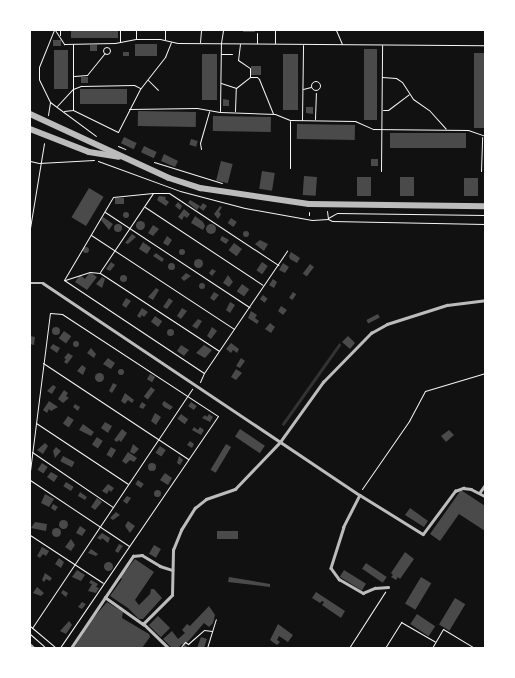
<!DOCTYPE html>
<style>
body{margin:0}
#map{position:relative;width:515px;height:678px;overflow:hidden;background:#111;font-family:Quicksand,sans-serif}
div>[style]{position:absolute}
.stream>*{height:2.5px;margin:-1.25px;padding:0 1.25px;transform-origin:1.25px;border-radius:1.25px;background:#333}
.building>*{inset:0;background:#4a4a4a;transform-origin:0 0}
.round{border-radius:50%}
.path>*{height:1px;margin:-0.5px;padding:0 0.5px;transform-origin:0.5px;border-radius:0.5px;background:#f5f5f5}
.path>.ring{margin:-0.5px;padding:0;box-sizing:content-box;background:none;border:1px solid #f5f5f5;border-radius:50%}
.service>*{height:2.5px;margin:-1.25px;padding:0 1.25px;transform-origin:1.25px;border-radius:1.25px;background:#bcbcbc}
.minor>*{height:5px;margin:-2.5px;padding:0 2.5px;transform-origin:2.5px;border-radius:2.5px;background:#bcbcbc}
.tertiary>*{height:6px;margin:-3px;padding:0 3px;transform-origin:3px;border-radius:3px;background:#bcbcbc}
span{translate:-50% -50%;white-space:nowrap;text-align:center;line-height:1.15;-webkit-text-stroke:4px #fff;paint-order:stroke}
.frame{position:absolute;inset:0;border:31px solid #fff;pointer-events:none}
</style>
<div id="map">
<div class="stream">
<i style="left:283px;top:424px;width:97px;rotate:-54.7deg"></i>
</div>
<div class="building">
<i style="left:71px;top:30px;width:47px;height:8px"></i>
<i style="left:243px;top:30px;width:12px;height:2px"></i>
<i style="left:53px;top:40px;width:8px;height:6px"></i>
<i style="left:135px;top:44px;width:22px;height:12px"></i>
<i style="left:90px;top:45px;width:7px;height:6px"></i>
<i style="left:364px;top:49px;width:13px;height:71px"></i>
<i style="left:54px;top:50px;width:14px;height:39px"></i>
<i style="left:123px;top:52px;width:6px;height:4px"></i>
<i style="left:474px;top:53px;width:11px;height:75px"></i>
<i style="left:202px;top:54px;width:15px;height:46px"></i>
<i style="left:283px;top:54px;width:15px;height:56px"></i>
<i style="left:251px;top:66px;width:10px;height:9px"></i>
<i style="left:81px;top:77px;width:7px;height:6px"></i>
<i style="left:80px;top:89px;width:47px;height:15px"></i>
<i style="clip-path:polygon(223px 99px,229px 100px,229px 106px,223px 106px)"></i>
<i style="clip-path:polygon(306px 107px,313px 107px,313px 114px,306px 113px)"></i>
<i style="left:138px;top:111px;width:58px;height:15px;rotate:1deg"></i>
<i style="left:213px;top:116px;width:58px;height:15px;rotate:1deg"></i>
<i style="left:297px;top:124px;width:58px;height:15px;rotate:1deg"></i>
<i style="left:390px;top:133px;width:76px;height:15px"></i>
<i style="left:124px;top:137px;width:14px;height:7px;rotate:25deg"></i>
<i style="left:191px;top:139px;width:7px;height:6px;rotate:16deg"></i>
<i style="left:144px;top:146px;width:14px;height:7px;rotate:25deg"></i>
<i style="clip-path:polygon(164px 154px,178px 161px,175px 167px,161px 161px)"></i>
<i style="left:371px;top:159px;width:7px;height:7px"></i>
<i style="left:221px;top:161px;width:12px;height:20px;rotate:14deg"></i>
<i style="left:262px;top:171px;width:13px;height:18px;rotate:9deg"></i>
<i style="left:304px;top:176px;width:13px;height:19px;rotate:4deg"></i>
<i style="left:357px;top:177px;width:14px;height:19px"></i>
<i style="left:400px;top:177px;width:14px;height:19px"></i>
<i style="left:464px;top:178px;width:14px;height:18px"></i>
<i style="left:89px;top:188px;width:17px;height:34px;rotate:31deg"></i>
<i style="clip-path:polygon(159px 196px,166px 197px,165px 199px,169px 202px,166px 206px,157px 200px)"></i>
<i style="left:115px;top:198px;width:9px;height:6px"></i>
<i style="clip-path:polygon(190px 200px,200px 206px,197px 210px,188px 203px)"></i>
<i style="clip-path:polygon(178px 202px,182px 206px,180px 210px,175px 206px)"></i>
<i style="left:203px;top:203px;width:5px;height:6px;rotate:37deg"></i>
<i style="clip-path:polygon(220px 206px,222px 207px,219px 212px,221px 214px,218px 219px,214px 214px)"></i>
<i style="clip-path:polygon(184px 209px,190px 214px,187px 218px,184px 216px,182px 220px,178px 217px)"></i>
<i class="round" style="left:123px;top:212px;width:6px;height:6px"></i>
<i style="clip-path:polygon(195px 216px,203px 222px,205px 226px,203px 230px,191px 223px)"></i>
<i style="clip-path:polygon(103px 217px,113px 224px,109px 230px,101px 220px)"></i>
<i style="left:231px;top:218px;width:7px;height:6px;rotate:34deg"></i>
<i class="round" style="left:135.5px;top:220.5px;width:9px;height:9px"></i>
<i class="round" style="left:206px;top:224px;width:10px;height:10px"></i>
<i class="round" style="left:114px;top:224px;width:8px;height:8px"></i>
<i style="clip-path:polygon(153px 225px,159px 229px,153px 236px,148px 233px)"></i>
<i class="round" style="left:243px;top:231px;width:6px;height:6px"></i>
<i style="clip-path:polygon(132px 234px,136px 237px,128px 244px,125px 243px)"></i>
<i style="clip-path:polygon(167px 236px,172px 240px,168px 246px,163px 243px)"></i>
<i style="clip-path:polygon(222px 236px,229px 240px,226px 244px,220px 240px)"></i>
<i style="clip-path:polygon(260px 240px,268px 244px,264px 251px,255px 244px)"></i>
<i style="clip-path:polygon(143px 242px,151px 248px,147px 254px,139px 249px)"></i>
<i style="left:234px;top:243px;width:10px;height:9px;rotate:37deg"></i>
<i class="round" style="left:83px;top:247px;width:6px;height:6px"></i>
<i class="round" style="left:179px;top:249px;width:6px;height:6px"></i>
<i style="clip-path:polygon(291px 252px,300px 258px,297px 263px,290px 259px,289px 256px)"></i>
<i style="clip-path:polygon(156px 253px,164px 259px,162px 262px,153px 256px)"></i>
<i class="round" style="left:193.5px;top:258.5px;width:9px;height:9px"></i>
<i style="clip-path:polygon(111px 262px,115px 265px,110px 271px,106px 269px)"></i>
<i style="left:262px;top:262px;width:7px;height:10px;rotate:34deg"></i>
<i class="round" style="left:167.5px;top:262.5px;width:7px;height:7px"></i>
<i style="clip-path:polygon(283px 263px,289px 267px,285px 273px,279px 270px)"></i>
<i style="left:310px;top:264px;width:5px;height:12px;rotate:37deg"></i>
<i style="clip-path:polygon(212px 269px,216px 271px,212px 276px,209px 273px)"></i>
<i style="clip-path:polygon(90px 272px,97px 277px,87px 290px,75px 282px,80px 275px,85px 279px)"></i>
<i style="clip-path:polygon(186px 273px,191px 276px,184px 281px,181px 278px)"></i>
<i class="round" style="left:119.5px;top:274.5px;width:7px;height:7px"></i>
<i style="clip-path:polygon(228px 275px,233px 282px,229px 287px,223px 283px)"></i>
<i style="clip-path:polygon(102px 277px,105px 279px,102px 288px,96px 284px)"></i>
<i style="clip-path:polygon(273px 279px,277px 282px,274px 288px,269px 285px)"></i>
<i class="round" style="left:199px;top:283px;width:6px;height:6px"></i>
<i style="left:242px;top:284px;width:9px;height:9px;rotate:36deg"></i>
<i style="clip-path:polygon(156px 288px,159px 290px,153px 300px,148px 297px)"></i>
<i style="clip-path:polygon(214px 292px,219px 295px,214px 301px,210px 298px)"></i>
<i style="left:293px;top:292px;width:4px;height:7px;rotate:34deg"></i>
<i style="left:263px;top:295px;width:6px;height:5px;rotate:39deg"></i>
<i style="clip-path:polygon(126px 298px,131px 301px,126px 308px,122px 305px)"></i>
<i style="clip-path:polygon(169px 298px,173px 301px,167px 309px,163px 307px)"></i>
<i style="clip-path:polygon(230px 302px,235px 305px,230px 313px,226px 310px)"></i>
<i style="clip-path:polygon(281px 306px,287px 310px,283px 315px,278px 311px)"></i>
<i style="clip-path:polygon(142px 308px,148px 312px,144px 317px,142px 315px,140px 318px,137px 316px)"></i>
<i style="clip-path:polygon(182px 308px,187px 311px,181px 319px,177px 316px)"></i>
<i style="clip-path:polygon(251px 311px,257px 315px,255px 318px,259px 321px,257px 324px,248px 318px)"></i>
<i style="left:378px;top:314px;width:4px;height:13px;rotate:63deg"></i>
<i style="left:155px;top:316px;width:9px;height:7px;rotate:36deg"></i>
<i style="clip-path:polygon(198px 319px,202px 321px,197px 329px,192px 326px)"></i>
<i style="clip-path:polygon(270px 323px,275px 327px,271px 333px,265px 329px)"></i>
<i class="round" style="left:52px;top:327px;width:8px;height:8px"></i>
<i style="clip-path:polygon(212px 327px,217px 331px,211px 339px,207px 336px)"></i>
<i class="round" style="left:166.5px;top:328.5px;width:7px;height:7px"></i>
<i style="left:64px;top:331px;width:9px;height:9px;rotate:36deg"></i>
<i style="clip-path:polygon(30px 336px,35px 337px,34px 345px,30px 344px)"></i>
<i style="clip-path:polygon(348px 336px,355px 343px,350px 349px,342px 342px)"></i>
<i class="round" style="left:73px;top:341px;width:6px;height:6px"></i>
<i style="clip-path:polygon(231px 343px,239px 349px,237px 353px,233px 350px,231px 353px,226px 349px)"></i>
<i style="clip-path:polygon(53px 344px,60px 348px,57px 353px,50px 348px)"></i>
<i style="clip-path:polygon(181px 345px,189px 350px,184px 356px,177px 351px)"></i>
<i style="clip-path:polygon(204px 345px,212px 350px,205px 358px,196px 353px)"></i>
<i style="clip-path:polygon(91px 348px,96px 354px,94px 358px,87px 353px)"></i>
<i style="clip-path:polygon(68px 353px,73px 356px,67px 364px,64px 362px,66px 359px,64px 358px)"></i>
<i style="clip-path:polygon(108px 358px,115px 363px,111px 369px,103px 364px)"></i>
<i style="clip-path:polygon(241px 358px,245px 361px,240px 368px,236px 366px)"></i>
<i style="clip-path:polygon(82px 365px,86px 368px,83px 375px,77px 371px)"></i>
<i class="round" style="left:118px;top:369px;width:6px;height:6px"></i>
<i style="clip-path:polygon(236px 369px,242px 373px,236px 380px,231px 377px)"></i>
<i class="round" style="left:94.5px;top:372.5px;width:9px;height:9px"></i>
<i style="left:150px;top:374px;width:6px;height:6px;rotate:31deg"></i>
<i style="clip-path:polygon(113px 383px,117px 385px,112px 393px,109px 391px)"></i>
<i style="clip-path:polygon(53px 385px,56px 387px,52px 394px,47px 391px)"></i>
<i style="left:151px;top:387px;width:5px;height:12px;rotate:37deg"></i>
<i style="clip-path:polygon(64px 390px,68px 393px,66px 396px,69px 398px,63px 403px,58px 399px)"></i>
<i style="clip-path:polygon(125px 393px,134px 400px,132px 403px,128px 400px,125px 404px,121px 401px)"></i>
<i style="clip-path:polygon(49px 401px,58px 407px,51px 411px,49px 409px,47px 413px,43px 410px)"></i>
<i style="clip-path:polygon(164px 401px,173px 407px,170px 410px,164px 407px,162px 404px)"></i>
<i style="clip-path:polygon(142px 402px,146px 405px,143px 409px,139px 407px)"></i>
<i style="left:191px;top:402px;width:7px;height:5px;rotate:34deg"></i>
<i style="clip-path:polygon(75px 404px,80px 407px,78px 411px,73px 407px)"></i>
<i style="clip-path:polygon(155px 413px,161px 417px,156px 425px,151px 421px)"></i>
<i style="left:181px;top:414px;width:9px;height:6px;rotate:36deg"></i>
<i style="clip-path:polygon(209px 414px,213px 417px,210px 422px,202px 418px,205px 415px,207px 417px)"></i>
<i style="left:68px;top:416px;width:7px;height:9px;rotate:34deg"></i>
<i style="clip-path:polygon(105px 422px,112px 426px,108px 433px,101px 428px)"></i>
<i style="clip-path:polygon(83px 424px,94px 432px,91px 436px,79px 430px)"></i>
<i style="clip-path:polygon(194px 427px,198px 430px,200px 427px,204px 430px,201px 435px,192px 430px)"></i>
<i style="clip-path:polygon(122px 429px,127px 433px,121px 442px,119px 440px,117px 442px,114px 440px)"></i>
<i style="left:240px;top:429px;width:30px;height:9px;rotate:34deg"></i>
<i style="clip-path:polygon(449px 430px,454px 435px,446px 442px,441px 436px)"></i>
<i style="left:97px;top:437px;width:7px;height:9px;rotate:34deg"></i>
<i style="clip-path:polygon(190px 441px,194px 444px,192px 448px,187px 445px)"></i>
<i style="clip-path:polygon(45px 443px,48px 446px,43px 454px,37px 450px)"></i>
<i style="clip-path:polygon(133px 444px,139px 449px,134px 454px,130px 452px)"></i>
<i style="left:226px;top:444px;width:6px;height:30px;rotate:31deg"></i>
<i style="left:160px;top:446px;width:7px;height:8px;rotate:34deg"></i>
<i style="clip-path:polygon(56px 447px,61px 451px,55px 458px,53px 451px)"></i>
<i style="left:111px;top:447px;width:6px;height:9px;rotate:31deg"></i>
<i style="clip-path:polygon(128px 452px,137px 458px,134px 462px,130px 460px,126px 464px,122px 461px)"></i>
<i style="left:63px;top:456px;width:13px;height:6px;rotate:27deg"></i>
<i style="clip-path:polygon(179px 456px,183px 460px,180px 465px,177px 463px)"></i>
<i style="left:42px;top:463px;width:7px;height:8px;rotate:34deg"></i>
<i class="round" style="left:148px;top:463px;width:8px;height:8px"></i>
<i style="clip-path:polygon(51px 472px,58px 476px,54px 482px,47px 477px)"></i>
<i style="clip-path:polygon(165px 473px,172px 478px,168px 485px,160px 480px)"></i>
<i style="left:138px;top:480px;width:7px;height:5px;rotate:34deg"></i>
<i style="left:66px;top:482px;width:9px;height:5px;rotate:32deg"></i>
<i style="clip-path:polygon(108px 484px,114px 488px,111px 492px,109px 490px,107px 494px,102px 491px)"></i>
<i class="round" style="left:153.5px;top:489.5px;width:7px;height:7px"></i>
<i style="clip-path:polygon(461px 490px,485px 506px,485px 531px,459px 514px,440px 541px,430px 534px)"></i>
<i style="clip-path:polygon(80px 492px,87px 497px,85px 500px,78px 496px)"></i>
<i style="clip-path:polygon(45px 494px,54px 499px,49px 507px,41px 503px)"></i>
<i style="clip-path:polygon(127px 496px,131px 498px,127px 504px,123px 501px)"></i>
<i style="clip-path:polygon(97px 498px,102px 502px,95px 510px,91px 507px)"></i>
<i style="clip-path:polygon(53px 504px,58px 507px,55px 511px,51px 508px)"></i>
<i style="clip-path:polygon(410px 508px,428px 521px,424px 527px,405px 515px)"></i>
<i style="clip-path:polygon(116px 512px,120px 515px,113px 520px,110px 518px)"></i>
<i class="round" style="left:58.5px;top:519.5px;width:9px;height:9px"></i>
<i style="clip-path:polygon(128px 521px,135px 526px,130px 533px,125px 526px)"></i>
<i style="clip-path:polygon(35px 522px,47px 524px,46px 531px,31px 528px)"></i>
<i style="clip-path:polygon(80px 526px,86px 530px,82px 536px,76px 533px)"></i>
<i class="round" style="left:51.5px;top:527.5px;width:9px;height:9px"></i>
<i style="left:238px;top:531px;width:8px;height:21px;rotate:90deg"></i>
<i style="clip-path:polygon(102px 533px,110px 538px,108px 543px,102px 538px,101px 540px,97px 538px)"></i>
<i style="clip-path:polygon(71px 539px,75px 545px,71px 551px,65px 547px)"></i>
<i style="clip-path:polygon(119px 544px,123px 546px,118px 553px,115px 551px)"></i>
<i style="left:154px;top:545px;width:8px;height:10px;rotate:30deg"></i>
<i style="clip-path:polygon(42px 547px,49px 551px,46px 556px,43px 554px,40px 558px,37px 556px)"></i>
<i style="clip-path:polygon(91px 549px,98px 554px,96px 556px,88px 553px)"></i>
<i style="clip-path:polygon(405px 552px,414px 559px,400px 579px,398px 577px,396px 580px,391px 577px,393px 575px,391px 573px)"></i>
<i style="clip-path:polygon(59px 558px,64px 562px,61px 568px,55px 564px)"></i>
<i style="clip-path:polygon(135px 559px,154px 572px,135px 600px,139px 605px,150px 594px,151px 589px,154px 589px,162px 598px,143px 619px,139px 619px,128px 608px,110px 596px,122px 579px,120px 578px)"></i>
<i class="round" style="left:103.5px;top:561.5px;width:9px;height:9px"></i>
<i style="left:366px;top:563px;width:25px;height:7px;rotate:34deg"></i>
<i style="clip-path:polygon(77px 570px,85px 575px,81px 581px,72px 577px)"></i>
<i style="left:344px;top:570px;width:26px;height:8px;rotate:32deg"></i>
<i style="clip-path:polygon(45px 573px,52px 578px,50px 581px,46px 579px,44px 582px,42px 580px)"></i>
<i style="clip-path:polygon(229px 577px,270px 584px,270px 587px,228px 582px)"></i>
<i style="left:421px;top:577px;width:12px;height:31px;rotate:31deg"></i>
<i style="clip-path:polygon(91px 580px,98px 584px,96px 587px,99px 588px,96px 593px,88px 591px,92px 584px,89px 583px)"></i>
<i style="clip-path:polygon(37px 587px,44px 593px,41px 596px,33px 593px)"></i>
<i style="clip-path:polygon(63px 590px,68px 593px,66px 597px,61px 593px)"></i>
<i style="clip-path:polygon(316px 592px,345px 611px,341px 618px,322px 605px,324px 602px,322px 601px,320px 603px,312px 598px)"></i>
<i style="left:455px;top:598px;width:12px;height:31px;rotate:31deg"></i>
<i style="clip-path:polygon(82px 602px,86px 604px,82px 609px,78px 607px)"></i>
<i style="clip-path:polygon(107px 602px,123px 612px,122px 618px,149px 634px,150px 637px,142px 648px,74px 648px,90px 622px)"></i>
<i style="clip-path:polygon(209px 606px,215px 615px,213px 623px,209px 627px,204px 623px,185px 645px,189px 648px,182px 648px,184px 646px,182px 644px,178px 648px,172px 648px,163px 639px,172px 631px,178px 639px,185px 633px,182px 630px,187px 624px,190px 626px)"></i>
<i style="left:417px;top:614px;width:22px;height:12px;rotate:34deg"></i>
<i style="left:158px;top:616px;width:17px;height:13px;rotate:45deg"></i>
<i style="clip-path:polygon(69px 621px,72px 625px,66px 634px,60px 631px)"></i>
<i style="clip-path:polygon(278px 624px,293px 635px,288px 642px,279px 636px,277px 640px,280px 642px,277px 645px,270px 640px)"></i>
<i style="clip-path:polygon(201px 637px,207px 639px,204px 648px,197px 648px)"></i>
</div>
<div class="path">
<i style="left:55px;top:30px;width:17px;rotate:57deg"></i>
<i style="left:64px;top:44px;width:51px;rotate:-1.1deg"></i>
<i style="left:115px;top:43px;width:21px;rotate:-11deg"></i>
<i style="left:136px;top:39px;width:24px"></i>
<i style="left:160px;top:39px;width:18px;rotate:13deg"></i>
<i style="left:178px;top:43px;width:307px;rotate:0.4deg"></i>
<i style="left:120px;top:30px;width:12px;rotate:90deg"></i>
<i style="left:336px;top:30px;width:15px;rotate:67deg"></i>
<i style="left:60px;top:35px;width:5px;rotate:-90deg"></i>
<i style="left:136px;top:39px;width:9px;rotate:-90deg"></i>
<i style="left:165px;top:39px;width:9px;rotate:-90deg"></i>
<i style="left:200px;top:42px;width:12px;rotate:-85deg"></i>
<i style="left:257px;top:43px;width:10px;rotate:-90deg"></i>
<i style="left:275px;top:43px;width:13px;rotate:-90deg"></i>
<i style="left:240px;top:44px;width:16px;rotate:97deg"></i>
<i style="left:238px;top:60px;width:14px;rotate:34deg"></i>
<i style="left:250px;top:68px;width:9px;rotate:90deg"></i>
<i style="left:250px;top:77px;width:7px"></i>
<i style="left:257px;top:77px;width:3px;rotate:45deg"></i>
<i style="left:259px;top:79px;width:37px;rotate:68deg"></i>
<i class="ring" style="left:103.5px;top:47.5px;width:6px;height:6px"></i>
<i style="left:221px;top:54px;width:11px"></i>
<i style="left:74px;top:76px;width:13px;rotate:-4deg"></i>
<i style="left:87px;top:75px;width:28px;rotate:-51deg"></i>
<i style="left:382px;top:77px;width:14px;rotate:4deg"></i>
<i style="left:396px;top:78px;width:7px;rotate:34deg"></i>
<i style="left:402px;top:82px;width:20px;rotate:57deg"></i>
<i style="left:413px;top:99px;width:19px;rotate:35deg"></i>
<i style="left:429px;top:110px;width:25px;rotate:48deg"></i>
<i style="left:148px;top:80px;width:14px;rotate:45deg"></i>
<i class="ring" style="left:311.5px;top:81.5px;width:8px;height:8px"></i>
<i style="left:221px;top:83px;width:16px;rotate:18deg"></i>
<i style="left:303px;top:89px;width:8px;rotate:-14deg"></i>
<i style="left:50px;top:102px;width:57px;rotate:36.5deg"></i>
<i style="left:57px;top:106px;width:23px;rotate:-47deg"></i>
<i style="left:73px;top:89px;width:9px;rotate:-21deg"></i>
<i style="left:81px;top:86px;width:53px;rotate:-1.1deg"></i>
<i style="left:134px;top:85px;width:7px;rotate:27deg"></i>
<i style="left:129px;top:109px;width:68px;rotate:-0.8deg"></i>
<i style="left:197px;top:108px;width:23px;rotate:10deg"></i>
<i style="left:220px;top:112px;width:55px;rotate:2.1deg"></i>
<i style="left:275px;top:114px;width:16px;rotate:22deg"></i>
<i style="left:290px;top:120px;width:65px;rotate:0.9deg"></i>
<i style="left:355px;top:121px;width:20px;rotate:24deg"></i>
<i style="left:373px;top:129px;width:95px;rotate:0.6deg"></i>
<i style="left:468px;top:130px;width:18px;rotate:19deg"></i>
<i style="left:73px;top:110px;width:66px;rotate:-90deg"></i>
<i style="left:383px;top:110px;width:5px"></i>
<i style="left:388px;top:110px;width:26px;rotate:-37deg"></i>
<i style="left:64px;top:111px;width:9px;rotate:-6deg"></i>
<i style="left:73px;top:110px;width:50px;rotate:26.1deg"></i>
<i style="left:118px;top:132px;width:48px;rotate:-62.9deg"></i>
<i style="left:140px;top:89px;width:41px;rotate:-52deg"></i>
<i style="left:165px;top:57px;width:16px;rotate:-68deg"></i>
<i style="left:220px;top:111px;width:68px;rotate:-89.2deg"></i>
<i style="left:221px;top:43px;width:13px;rotate:-81deg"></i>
<i style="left:235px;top:111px;width:23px;rotate:-88deg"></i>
<i style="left:236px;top:88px;width:18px;rotate:-38deg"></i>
<i style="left:48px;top:115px;width:13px;rotate:-81deg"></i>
<i style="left:50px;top:102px;width:25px;rotate:-116deg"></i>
<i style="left:39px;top:79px;width:12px;rotate:-90deg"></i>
<i style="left:39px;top:67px;width:40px;rotate:-68deg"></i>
<i style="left:315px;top:119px;width:26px;rotate:-88deg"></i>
<i style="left:302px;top:120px;width:75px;rotate:-89.2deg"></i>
<i style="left:118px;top:146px;width:8px;rotate:23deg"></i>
<i style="left:201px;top:149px;width:6px;rotate:-99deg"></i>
<i style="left:200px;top:143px;width:33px;rotate:-74deg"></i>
<i style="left:30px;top:161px;width:9px;rotate:13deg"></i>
<i style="left:39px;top:163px;width:55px;rotate:-3.1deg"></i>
<i style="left:98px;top:161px;width:87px;rotate:20.1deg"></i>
<i style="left:180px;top:191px;width:67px;rotate:14.7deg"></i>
<i style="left:245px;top:208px;width:68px;rotate:10.2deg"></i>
<i style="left:312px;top:220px;width:16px;rotate:-4deg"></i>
<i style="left:328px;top:219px;width:8px;rotate:-97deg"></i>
<i style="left:154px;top:162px;width:71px;rotate:17.2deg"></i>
<i style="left:290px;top:168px;width:47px;rotate:-90deg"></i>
<i style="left:381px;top:171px;width:126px;rotate:-89.5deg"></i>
<i style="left:481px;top:171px;width:34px;rotate:-88deg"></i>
<i style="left:145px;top:207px;width:141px;rotate:33.5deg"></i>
<i style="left:105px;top:212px;width:173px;rotate:33.4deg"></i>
<i style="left:309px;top:215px;width:3px;rotate:-90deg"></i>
<i style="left:328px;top:218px;width:10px;rotate:-29deg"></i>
<i style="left:337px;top:213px;width:148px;rotate:0.8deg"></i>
<i style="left:328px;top:219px;width:4px;rotate:27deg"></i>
<i style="left:332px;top:221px;width:153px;rotate:1.1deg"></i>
<i style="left:30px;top:228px;width:86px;rotate:-80.6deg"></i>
<i style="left:91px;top:235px;width:171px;rotate:33.3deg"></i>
<i style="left:100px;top:272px;width:95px;rotate:-56.1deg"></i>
<i style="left:64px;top:280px;width:96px;rotate:-59.4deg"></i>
<i style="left:113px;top:197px;width:40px;rotate:-5.7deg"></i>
<i style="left:153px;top:193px;width:16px"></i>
<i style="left:169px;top:193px;width:131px;rotate:33.4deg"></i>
<i style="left:64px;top:280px;width:168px;rotate:33.6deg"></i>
<i style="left:65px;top:280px;width:26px;rotate:-18deg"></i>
<i style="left:90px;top:272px;width:10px;rotate:6deg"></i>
<i style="left:100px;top:273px;width:142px;rotate:33.2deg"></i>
<i style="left:43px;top:363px;width:174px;rotate:33.5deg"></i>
<i style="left:200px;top:382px;width:10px;rotate:-66deg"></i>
<i style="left:204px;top:373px;width:148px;rotate:-55.8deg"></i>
<i style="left:36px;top:423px;width:110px;rotate:33.5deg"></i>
<i style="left:32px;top:452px;width:98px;rotate:34.2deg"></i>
<i style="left:30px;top:471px;width:159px;rotate:-82.8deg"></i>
<i style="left:50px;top:313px;width:12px;rotate:5deg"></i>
<i style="left:62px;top:314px;width:186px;rotate:33.2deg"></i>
<i style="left:218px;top:416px;width:281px;rotate:124.3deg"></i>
<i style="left:30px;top:480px;width:119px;rotate:33.7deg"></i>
<i style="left:362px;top:489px;width:83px;rotate:-55.3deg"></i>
<i style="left:409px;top:421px;width:34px;rotate:-62deg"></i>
<i style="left:425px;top:391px;width:63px;rotate:-16.7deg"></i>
<i style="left:30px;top:535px;width:87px;rotate:33.3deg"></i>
<i style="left:30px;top:626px;width:34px;rotate:40deg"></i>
<i style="left:32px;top:628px;width:288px;rotate:-56.2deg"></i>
<i style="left:30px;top:634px;width:21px;rotate:41deg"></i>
<i style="left:180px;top:648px;width:8px;rotate:-50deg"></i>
<i style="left:185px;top:642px;width:4px;rotate:34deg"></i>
<i style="left:188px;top:644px;width:21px;rotate:-41deg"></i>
<i style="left:204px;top:630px;width:8px;rotate:7deg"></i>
<i style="left:207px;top:648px;width:30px;rotate:-73deg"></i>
<i style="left:349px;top:648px;width:67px;rotate:-57.3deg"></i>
<i style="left:385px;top:648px;width:31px;rotate:-58deg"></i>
<i style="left:401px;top:622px;width:39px;rotate:30deg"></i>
<i style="left:432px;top:648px;width:22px;rotate:-60deg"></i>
<i style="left:443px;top:629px;width:37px;rotate:31deg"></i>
</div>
<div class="service">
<i style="left:30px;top:283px;width:13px"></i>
<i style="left:43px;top:283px;width:381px;rotate:33.8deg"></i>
<i style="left:360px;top:495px;width:74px;rotate:31.8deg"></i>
<i style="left:423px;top:534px;width:54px;rotate:-53.3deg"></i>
<i style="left:455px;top:491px;width:9px;rotate:-21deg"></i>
<i style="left:463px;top:488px;width:8px;rotate:7deg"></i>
<i style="left:471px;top:489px;width:16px;rotate:27deg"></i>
<i style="left:480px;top:492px;width:9px;rotate:-54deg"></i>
<i style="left:360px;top:495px;width:36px;rotate:117deg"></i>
<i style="left:344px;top:527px;width:43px;rotate:107.6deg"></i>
<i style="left:331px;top:568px;width:14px;rotate:54deg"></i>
<i style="left:339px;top:579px;width:28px;rotate:30deg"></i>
<i style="left:363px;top:593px;width:13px;rotate:-23deg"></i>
<i style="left:375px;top:588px;width:13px;rotate:-4deg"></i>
<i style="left:105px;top:597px;width:47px;rotate:35.4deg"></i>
<i style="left:71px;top:648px;width:111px;rotate:-56deg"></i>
<i style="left:133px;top:556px;width:9px;rotate:-6deg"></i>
<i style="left:142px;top:555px;width:21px;rotate:31deg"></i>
<i style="left:160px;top:566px;width:13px;rotate:18deg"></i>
<i style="left:168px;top:648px;width:35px;rotate:-136deg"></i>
<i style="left:143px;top:624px;width:41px;rotate:-45deg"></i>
<i style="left:172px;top:595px;width:45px;rotate:-88.7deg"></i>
<i style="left:173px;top:550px;width:22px;rotate:-68deg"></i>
<i style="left:181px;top:530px;width:26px;rotate:-58deg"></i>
<i style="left:195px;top:508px;width:14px;rotate:-39deg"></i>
<i style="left:206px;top:499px;width:31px;rotate:-19deg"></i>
<i style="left:235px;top:489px;width:65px;rotate:-46.2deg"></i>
<i style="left:280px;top:442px;width:74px;rotate:-54.4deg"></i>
<i style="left:323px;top:382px;width:69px;rotate:-45.6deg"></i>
<i style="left:371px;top:333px;width:18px;rotate:-29deg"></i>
<i style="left:387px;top:324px;width:63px;rotate:-17.6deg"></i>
<i style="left:447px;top:305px;width:38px;rotate:-7deg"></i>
</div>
<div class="minor">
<i style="left:30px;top:646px;width:3px;rotate:45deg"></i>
</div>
<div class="tertiary">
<i style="left:30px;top:114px;width:153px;rotate:24.7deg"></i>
<i style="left:169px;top:178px;width:33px;rotate:18deg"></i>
<i style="left:200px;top:188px;width:110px;rotate:8.4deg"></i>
<i style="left:309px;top:204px;width:176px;rotate:0.7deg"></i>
<i style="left:30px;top:129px;width:63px;rotate:21.3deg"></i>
<i style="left:89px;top:152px;width:30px;rotate:9deg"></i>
</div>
<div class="frame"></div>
</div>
